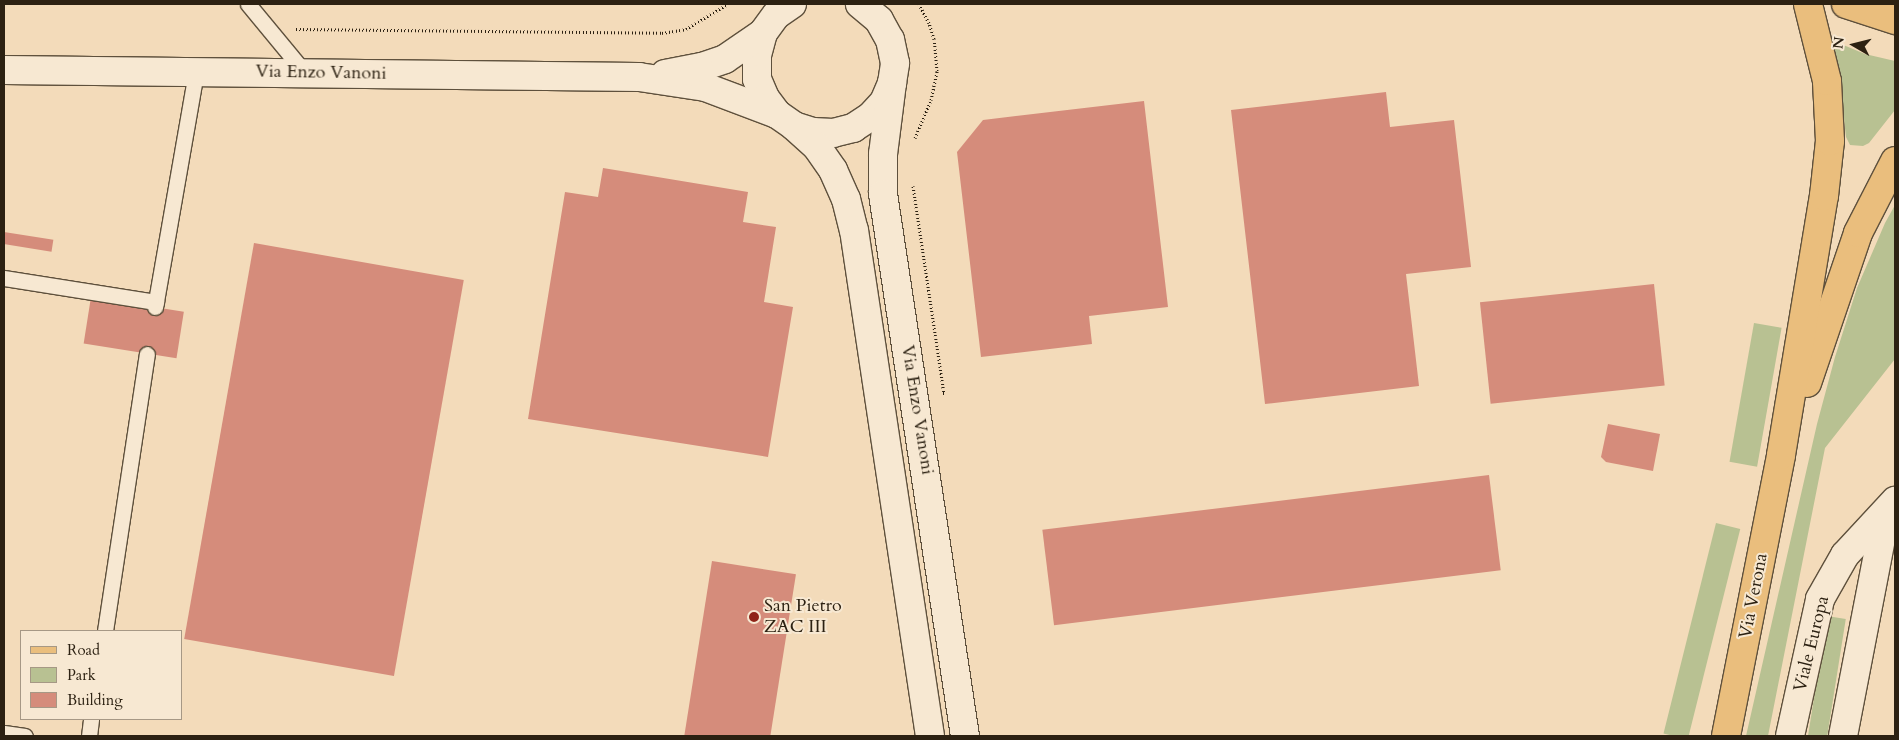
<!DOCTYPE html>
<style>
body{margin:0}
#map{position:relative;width:1899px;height:740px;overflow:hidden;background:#f3dbba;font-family:Cardo,serif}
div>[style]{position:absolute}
.green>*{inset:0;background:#b8c192;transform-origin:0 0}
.building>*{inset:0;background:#d58c7b;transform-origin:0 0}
.path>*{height:3px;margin-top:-1.5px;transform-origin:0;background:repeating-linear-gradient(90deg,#2c2112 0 1px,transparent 0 3.5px)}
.roads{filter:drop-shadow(1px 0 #5e503c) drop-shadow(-1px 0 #5e503c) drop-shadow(0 1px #5e503c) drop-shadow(0 -1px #5e503c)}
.lane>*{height:15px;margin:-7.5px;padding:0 7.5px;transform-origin:7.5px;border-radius:7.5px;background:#f7e8d2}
.street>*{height:28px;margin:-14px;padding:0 14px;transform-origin:14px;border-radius:14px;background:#f7e8d2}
.primary>*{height:28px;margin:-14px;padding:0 14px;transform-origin:14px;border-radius:14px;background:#eabe7d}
.dots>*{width:14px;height:14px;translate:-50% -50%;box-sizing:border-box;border:2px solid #f7e8d2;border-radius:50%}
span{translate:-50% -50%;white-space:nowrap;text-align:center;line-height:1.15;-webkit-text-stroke:4px #f7e8d2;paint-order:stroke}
.street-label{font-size:18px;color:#2c2112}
.poi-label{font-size:18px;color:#2c2112}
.left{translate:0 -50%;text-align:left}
.frame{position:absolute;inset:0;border:5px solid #2c2112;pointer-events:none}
.legend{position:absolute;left:20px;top:630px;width:162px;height:90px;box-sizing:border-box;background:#f7e8d2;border:1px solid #a69885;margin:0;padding:6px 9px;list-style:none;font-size:15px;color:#2c2112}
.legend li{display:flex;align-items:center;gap:10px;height:25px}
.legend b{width:25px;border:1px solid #a69885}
.north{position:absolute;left:1829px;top:20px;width:50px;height:50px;-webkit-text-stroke:4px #f7e8d2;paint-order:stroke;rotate:278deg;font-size:14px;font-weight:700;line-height:20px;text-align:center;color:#2c2112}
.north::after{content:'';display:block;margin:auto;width:18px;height:22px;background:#2c2112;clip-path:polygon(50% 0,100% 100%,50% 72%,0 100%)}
</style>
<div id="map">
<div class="green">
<i style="clip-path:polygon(1829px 39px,1865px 54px,1895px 61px,1895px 110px,1869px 143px,1863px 146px,1850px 145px,1846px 137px,1840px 85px)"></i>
<i style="clip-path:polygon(1895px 205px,1895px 359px,1825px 448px,1768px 736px,1746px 736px,1817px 424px,1835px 357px,1857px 288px,1885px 223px)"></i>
<i style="left:1754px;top:323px;width:28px;height:141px;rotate:10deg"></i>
<i style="left:1716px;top:523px;width:25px;height:217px;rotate:14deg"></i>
<i style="left:1827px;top:616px;width:19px;height:122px;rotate:9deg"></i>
</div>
<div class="building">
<i style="clip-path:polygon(1386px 92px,1390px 127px,1454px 120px,1471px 267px,1406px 274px,1419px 386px,1265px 404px,1231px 110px)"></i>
<i style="clip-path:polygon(1144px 101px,1168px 307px,1089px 316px,1092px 344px,981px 357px,957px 152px,983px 120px)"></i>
<i style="clip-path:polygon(603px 168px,748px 192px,743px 222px,776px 227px,764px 302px,793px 307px,768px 457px,528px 419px,565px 192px,598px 197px)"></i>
<i style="left:4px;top:232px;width:50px;height:12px;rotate:9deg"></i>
<i style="left:254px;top:243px;width:213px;height:402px;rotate:10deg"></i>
<i style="left:1654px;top:284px;width:102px;height:175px;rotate:84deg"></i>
<i style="left:91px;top:297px;width:94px;height:47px;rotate:9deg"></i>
<i style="clip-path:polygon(1608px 424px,1660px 434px,1653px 471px,1606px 462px,1601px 457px)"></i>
<i style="left:1489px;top:475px;width:96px;height:450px;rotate:83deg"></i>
<i style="left:712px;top:561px;width:85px;height:178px;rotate:9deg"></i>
</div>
<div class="path">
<i style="left:296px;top:29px;width:366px;rotate:0.6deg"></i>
<i style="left:662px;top:33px;width:24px;rotate:-9deg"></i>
<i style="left:686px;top:29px;width:49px;rotate:-30.8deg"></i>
<i style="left:915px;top:138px;width:41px;rotate:-67.2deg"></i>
<i style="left:931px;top:100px;width:30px;rotate:-78deg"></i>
<i style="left:937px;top:71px;width:32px;rotate:-95deg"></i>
<i style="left:934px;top:39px;width:17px;rotate:-107deg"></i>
<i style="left:929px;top:23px;width:21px;rotate:-118deg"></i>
<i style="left:913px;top:186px;width:209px;rotate:81.5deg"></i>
<i style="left:944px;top:393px;width:2px;rotate:180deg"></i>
</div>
<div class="roads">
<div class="lane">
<i style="left:248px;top:4px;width:89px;rotate:50.4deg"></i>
<i style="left:4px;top:278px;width:154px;rotate:9deg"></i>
<i style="left:155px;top:307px;width:239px;rotate:-80.1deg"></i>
<i style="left:105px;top:631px;width:280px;rotate:-81.4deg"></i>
<i style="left:4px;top:733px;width:21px;rotate:8deg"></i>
<i style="left:89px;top:736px;width:17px;rotate:-83deg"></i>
</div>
<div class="street">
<i style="left:792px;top:4px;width:19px;rotate:145deg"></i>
<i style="left:776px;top:15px;width:22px;rotate:126deg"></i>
<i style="left:763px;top:33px;width:23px;rotate:105deg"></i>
<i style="left:757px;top:55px;width:24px;rotate:90deg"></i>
<i style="left:757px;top:79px;width:21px;rotate:67deg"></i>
<i style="left:765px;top:98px;width:20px;rotate:53deg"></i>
<i style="left:777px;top:114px;width:21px;rotate:35deg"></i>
<i style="left:794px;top:126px;width:20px;rotate:18deg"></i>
<i style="left:813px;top:132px;width:20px;rotate:3deg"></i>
<i style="left:833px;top:133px;width:21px;rotate:-14deg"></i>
<i style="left:853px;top:128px;width:20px;rotate:-33deg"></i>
<i style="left:870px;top:117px;width:21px;rotate:-47deg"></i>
<i style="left:884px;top:102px;width:21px;rotate:-67deg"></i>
<i style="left:892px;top:83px;width:20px;rotate:-81deg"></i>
<i style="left:895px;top:63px;width:24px;rotate:-102deg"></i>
<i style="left:890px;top:40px;width:23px;rotate:-119deg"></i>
<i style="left:879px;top:20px;width:25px;rotate:-140deg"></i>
<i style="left:4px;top:70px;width:635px;rotate:0.63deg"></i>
<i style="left:639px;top:77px;width:67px;rotate:8.6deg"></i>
<i style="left:705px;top:87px;width:77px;rotate:20.6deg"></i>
<i style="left:665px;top:74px;width:38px;rotate:-11deg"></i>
<i style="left:702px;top:67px;width:24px;rotate:-19deg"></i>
<i style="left:725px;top:59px;width:46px;rotate:-34.4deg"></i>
<i style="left:892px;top:83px;width:72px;rotate:97.2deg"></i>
<i style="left:883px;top:154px;width:40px;rotate:90deg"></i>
<i style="left:883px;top:194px;width:548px;rotate:81.4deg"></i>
<i style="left:794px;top:126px;width:31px;rotate:42deg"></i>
<i style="left:817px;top:147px;width:28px;rotate:55deg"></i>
<i style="left:833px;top:170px;width:32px;rotate:66deg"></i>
<i style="left:846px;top:199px;width:32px;rotate:76deg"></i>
<i style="left:854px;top:230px;width:512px;rotate:81.46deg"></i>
<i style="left:1790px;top:736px;width:140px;rotate:-77.6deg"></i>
<i style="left:1820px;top:599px;width:51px;rotate:-60.4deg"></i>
<i style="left:1845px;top:555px;width:74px;rotate:-47.2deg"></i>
<i style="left:1843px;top:736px;width:228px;rotate:-79.1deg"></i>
</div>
<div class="primary">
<i style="left:1846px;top:4px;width:52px;rotate:18.1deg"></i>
<i style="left:1807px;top:383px;width:158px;rotate:-71.2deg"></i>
<i style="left:1858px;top:233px;width:81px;rotate:-62.8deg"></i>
<i style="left:1726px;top:736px;width:286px;rotate:-78.9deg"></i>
<i style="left:1781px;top:455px;width:263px;rotate:-80.6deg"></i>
<i style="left:1824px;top:196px;width:55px;rotate:-83.8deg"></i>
<i style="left:1830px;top:141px;width:60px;rotate:-92.9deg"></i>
<i style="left:1827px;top:81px;width:79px;rotate:-103.9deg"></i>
</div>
</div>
<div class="dots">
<i style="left:754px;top:617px;background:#8f2418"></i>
</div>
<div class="street-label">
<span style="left:321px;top:73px;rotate:1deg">Via Enzo Vanoni</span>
<span style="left:917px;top:410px;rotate:81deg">Via Enzo Vanoni</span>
<span style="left:1754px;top:596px;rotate:-79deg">Via Verona</span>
<span style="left:1812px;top:644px;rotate:-76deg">Viale Europa</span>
</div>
<div class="poi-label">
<span class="left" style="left:764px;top:617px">San Pietro<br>ZAC III</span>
</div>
<div class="frame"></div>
<ul class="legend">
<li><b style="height:6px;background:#eabe7d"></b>Road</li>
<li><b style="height:14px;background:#b8c192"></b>Park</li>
<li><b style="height:14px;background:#d58c7b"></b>Building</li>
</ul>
<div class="north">N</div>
</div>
